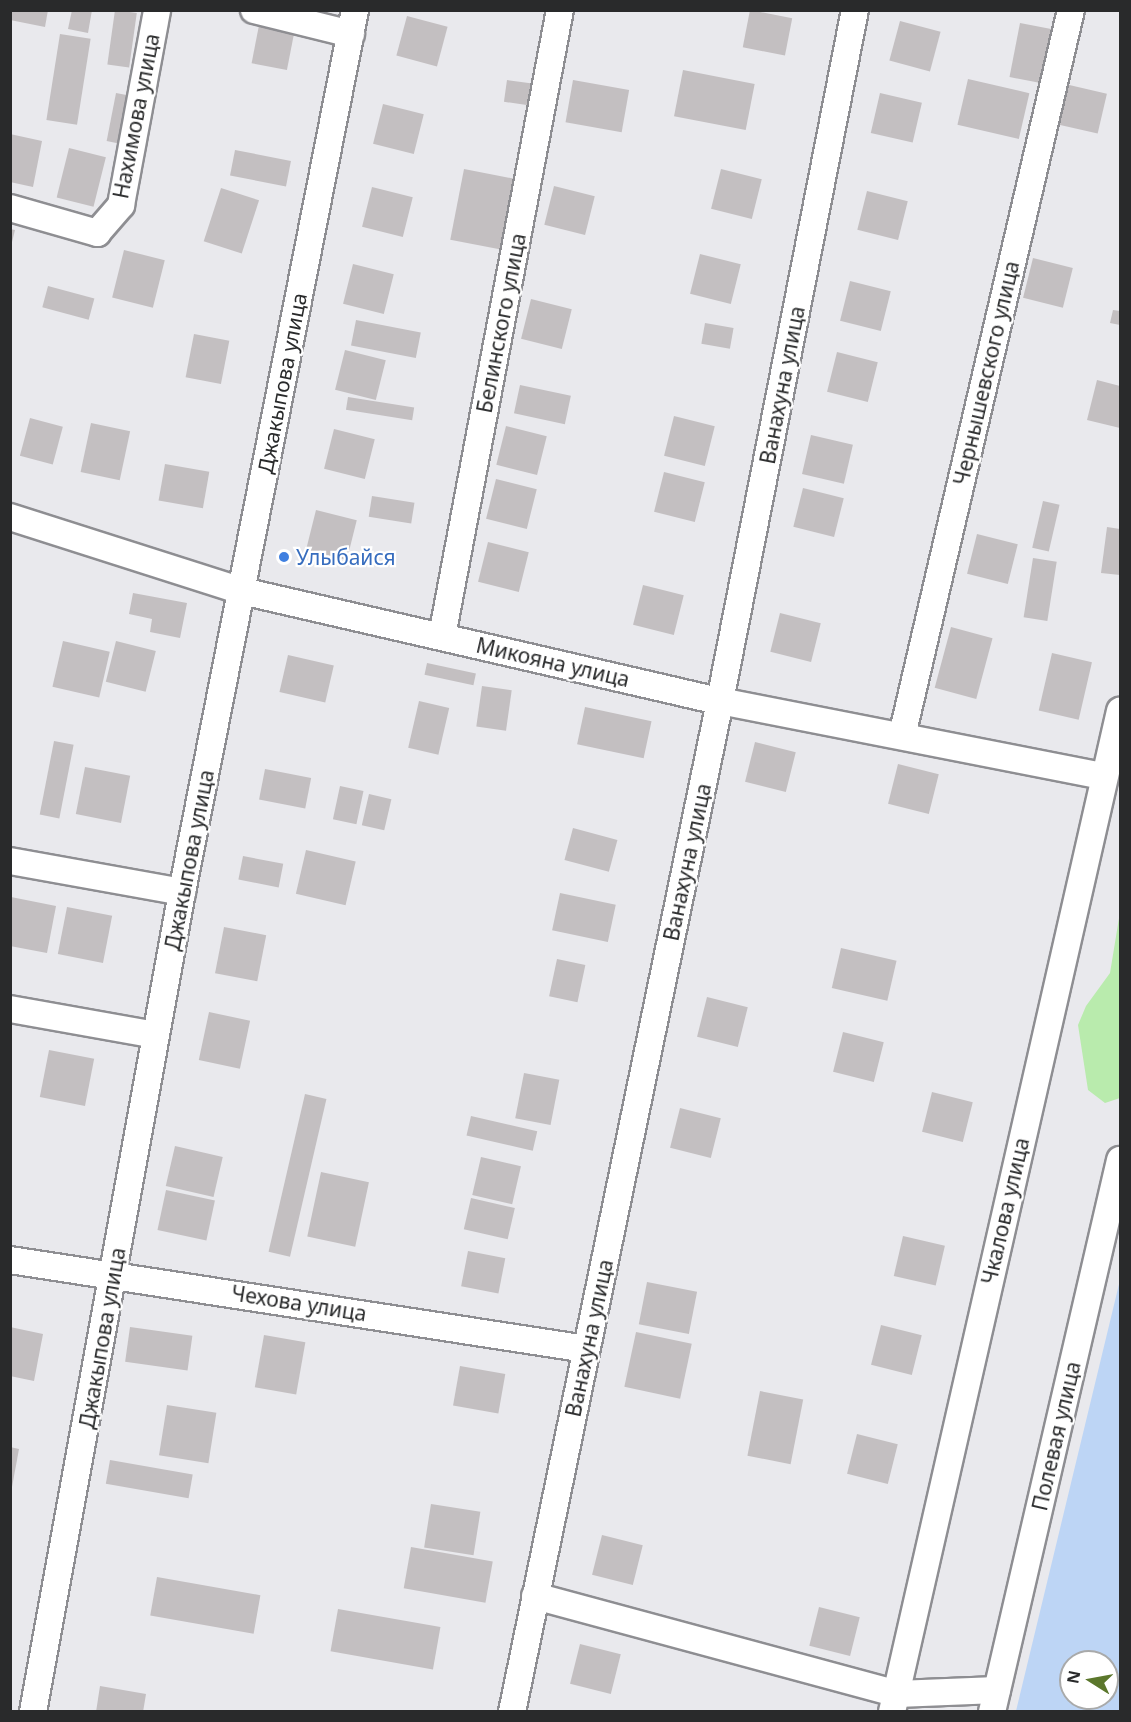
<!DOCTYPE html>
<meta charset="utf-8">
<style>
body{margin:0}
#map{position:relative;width:1131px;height:1722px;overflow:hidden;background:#e9e9ed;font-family:"Noto Sans",sans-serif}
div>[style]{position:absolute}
.green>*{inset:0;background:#b9ebad}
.water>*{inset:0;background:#bdd5f5}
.building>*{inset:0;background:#c3bfc1;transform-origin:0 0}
.roads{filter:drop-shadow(2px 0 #8e8e92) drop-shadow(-2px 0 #8e8e92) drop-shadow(0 2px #8e8e92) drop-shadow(0 -2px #8e8e92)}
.street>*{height:26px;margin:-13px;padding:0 13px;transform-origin:13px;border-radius:13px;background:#fff}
.dots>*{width:16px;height:16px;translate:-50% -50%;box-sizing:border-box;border:3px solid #fff;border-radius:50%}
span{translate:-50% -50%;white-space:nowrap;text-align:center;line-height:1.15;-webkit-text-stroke:4.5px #fff;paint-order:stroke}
.street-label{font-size:21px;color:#292a2b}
.shop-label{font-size:21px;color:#366cbe}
.left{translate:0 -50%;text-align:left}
.frame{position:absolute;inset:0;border:12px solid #292a2b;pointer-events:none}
.north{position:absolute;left:1059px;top:1650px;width:60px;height:60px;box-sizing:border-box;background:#fff;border:2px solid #a9aaaa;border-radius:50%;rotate:281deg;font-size:16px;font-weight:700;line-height:24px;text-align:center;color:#292a2b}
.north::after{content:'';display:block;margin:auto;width:21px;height:27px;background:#5b772c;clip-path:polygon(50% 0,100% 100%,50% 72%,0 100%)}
</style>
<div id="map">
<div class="green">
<i style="clip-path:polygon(1120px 912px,1120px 1098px,1105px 1103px,1088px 1090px,1078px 1025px,1086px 1006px,1110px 973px)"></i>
</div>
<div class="water">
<i style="clip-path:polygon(evenodd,1120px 1280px,1120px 1711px,1016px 1711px,1120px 1280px,1071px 1662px,1107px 1662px,1107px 1698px,1071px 1698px,1071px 1662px)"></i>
</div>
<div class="building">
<i style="clip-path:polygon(11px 10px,48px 10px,45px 27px,10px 20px)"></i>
<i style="clip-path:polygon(72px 10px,92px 10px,88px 33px,68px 29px)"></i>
<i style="left:115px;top:10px;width:22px;height:55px;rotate:8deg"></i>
<i style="left:750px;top:10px;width:43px;height:38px;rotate:11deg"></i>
<i style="left:407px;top:16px;width:42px;height:41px;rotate:15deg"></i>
<i style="left:260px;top:20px;width:36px;height:44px;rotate:11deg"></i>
<i style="left:900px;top:21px;width:42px;height:41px;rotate:15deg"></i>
<i style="left:1020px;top:23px;width:33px;height:55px;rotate:11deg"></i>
<i style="left:60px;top:34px;width:31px;height:87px;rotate:9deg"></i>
<i style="left:683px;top:70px;width:73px;height:47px;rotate:11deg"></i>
<i style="left:968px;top:79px;width:63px;height:47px;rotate:13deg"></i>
<i style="left:507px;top:80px;width:35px;height:22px;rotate:8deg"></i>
<i style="left:573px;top:80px;width:57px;height:43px;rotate:10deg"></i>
<i style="left:1065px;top:84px;width:43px;height:41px;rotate:13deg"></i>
<i style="left:116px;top:93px;width:16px;height:49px;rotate:11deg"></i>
<i style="left:880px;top:93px;width:43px;height:41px;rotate:13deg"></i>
<i style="left:383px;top:104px;width:42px;height:41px;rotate:14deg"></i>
<i style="clip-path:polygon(10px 134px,42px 141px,33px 187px,10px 182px)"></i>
<i style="left:69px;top:148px;width:38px;height:51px;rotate:14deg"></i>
<i style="left:235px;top:150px;width:57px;height:26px;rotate:11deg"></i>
<i style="left:464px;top:169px;width:62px;height:72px;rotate:11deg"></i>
<i style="left:721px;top:169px;width:42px;height:41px;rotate:14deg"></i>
<i style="left:554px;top:186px;width:42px;height:40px;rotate:14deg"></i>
<i style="left:372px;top:187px;width:42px;height:41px;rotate:14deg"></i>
<i style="left:221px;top:188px;width:40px;height:56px;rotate:18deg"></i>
<i style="left:867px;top:191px;width:42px;height:40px;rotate:14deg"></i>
<i style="clip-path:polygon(10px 229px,15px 230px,11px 246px,10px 246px)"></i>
<i style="left:124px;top:250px;width:42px;height:49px;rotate:14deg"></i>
<i style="left:700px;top:254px;width:42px;height:41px;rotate:14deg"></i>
<i style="left:1033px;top:258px;width:41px;height:41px;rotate:14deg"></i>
<i style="left:353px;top:264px;width:42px;height:41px;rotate:14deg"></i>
<i style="left:850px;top:281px;width:42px;height:41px;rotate:14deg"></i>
<i style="left:48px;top:286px;width:48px;height:22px;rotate:15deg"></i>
<i style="left:531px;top:299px;width:42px;height:41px;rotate:14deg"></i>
<i style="clip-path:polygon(1113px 310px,1120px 311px,1120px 325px,1110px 323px)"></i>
<i style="left:356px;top:320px;width:66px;height:26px;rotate:11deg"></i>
<i style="left:705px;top:323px;width:29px;height:21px;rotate:10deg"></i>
<i style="left:194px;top:334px;width:36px;height:44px;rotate:11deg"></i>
<i style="left:345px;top:350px;width:42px;height:41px;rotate:14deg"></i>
<i style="left:837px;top:352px;width:42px;height:41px;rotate:14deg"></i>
<i style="clip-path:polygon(1097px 380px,1120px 386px,1120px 428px,1087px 420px)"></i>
<i style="left:520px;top:385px;width:52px;height:29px;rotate:12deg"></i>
<i style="left:348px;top:397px;width:67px;height:13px;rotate:9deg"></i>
<i style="left:674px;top:416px;width:42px;height:41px;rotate:14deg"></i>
<i style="left:30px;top:418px;width:34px;height:39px;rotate:15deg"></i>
<i style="left:91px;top:423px;width:40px;height:50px;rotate:12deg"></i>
<i style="left:506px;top:426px;width:42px;height:40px;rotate:14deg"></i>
<i style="left:334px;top:429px;width:42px;height:41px;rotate:14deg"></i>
<i style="left:811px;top:435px;width:43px;height:40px;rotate:13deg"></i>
<i style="left:165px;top:464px;width:45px;height:37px;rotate:10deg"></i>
<i style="left:664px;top:472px;width:42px;height:41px;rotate:14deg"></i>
<i style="left:496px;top:479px;width:42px;height:41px;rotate:14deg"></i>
<i style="left:803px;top:488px;width:42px;height:40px;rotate:14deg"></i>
<i style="left:372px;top:496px;width:43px;height:21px;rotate:9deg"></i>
<i style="left:1043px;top:501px;width:17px;height:48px;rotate:13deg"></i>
<i style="left:316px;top:510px;width:42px;height:41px;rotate:14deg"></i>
<i style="clip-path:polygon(1107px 527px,1120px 529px,1120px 575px,1101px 573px)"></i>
<i style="left:977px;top:534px;width:42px;height:41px;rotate:14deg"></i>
<i style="left:488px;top:542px;width:42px;height:41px;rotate:14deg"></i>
<i style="left:1033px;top:558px;width:24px;height:60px;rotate:9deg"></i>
<i style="left:643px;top:585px;width:42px;height:41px;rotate:14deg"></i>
<i style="clip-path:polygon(133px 593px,187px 603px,180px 638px,150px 632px,152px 619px,129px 614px)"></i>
<i style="left:780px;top:613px;width:42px;height:40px;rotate:14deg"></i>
<i style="left:951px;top:627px;width:43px;height:63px;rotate:15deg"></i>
<i style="left:63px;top:641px;width:48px;height:47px;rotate:13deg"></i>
<i style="left:116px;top:641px;width:41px;height:42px;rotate:14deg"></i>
<i style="left:1052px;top:653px;width:41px;height:59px;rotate:13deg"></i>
<i style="left:288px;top:655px;width:47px;height:38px;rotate:13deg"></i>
<i style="left:427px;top:663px;width:50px;height:12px;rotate:12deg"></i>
<i style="left:482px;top:686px;width:30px;height:41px;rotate:8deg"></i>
<i style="left:419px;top:701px;width:31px;height:48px;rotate:13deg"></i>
<i style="left:585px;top:707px;width:68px;height:38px;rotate:12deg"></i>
<i style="left:54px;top:741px;width:20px;height:75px;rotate:11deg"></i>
<i style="left:755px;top:742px;width:42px;height:41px;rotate:14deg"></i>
<i style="left:898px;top:764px;width:42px;height:41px;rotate:14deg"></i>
<i style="left:85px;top:767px;width:46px;height:48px;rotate:11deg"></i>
<i style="left:265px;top:769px;width:47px;height:31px;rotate:11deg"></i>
<i style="left:340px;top:786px;width:24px;height:34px;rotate:12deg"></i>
<i style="left:369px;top:794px;width:23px;height:32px;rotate:13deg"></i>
<i style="left:573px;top:828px;width:46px;height:33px;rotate:15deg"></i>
<i style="left:306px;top:850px;width:51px;height:45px;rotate:13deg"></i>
<i style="left:243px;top:856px;width:41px;height:24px;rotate:11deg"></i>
<i style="left:560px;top:893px;width:57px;height:38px;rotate:12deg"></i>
<i style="clip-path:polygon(11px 897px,56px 906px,47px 953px,10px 946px)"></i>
<i style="left:67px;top:907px;width:46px;height:48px;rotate:11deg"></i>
<i style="left:224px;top:927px;width:43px;height:47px;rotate:11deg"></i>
<i style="left:841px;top:948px;width:57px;height:41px;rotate:13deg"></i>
<i style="left:557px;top:959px;width:29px;height:38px;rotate:12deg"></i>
<i style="left:707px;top:997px;width:42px;height:41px;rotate:14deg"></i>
<i style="left:209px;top:1012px;width:42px;height:49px;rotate:12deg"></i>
<i style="left:843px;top:1032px;width:42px;height:41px;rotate:14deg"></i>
<i style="left:49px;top:1050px;width:46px;height:48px;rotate:11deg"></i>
<i style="left:524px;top:1073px;width:36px;height:46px;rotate:11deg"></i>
<i style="left:932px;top:1092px;width:42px;height:41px;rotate:14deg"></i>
<i style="left:305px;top:1094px;width:22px;height:162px;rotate:13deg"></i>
<i style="left:680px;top:1108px;width:42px;height:41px;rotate:14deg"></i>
<i style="left:471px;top:1116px;width:68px;height:20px;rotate:13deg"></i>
<i style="left:175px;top:1146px;width:49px;height:41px;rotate:13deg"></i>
<i style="left:481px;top:1157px;width:41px;height:39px;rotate:13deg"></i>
<i style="left:321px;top:1172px;width:49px;height:66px;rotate:12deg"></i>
<i style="left:166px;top:1190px;width:50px;height:41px;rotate:12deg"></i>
<i style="left:471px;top:1198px;width:45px;height:32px;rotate:13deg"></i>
<i style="left:903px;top:1236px;width:43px;height:41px;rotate:13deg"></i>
<i style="left:468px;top:1251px;width:38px;height:36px;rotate:11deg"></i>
<i style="left:647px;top:1282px;width:51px;height:43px;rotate:11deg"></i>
<i style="left:881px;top:1325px;width:42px;height:41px;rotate:14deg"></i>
<i style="clip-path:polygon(10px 1327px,43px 1334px,34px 1381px,10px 1376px)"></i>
<i style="left:130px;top:1327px;width:63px;height:35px;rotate:8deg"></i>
<i style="left:636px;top:1332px;width:57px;height:56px;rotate:12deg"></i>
<i style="left:264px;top:1335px;width:42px;height:53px;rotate:10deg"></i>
<i style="left:460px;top:1366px;width:46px;height:40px;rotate:10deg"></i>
<i style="left:760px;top:1391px;width:44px;height:66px;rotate:11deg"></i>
<i style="left:167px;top:1405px;width:50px;height:51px;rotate:9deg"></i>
<i style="left:857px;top:1434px;width:42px;height:41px;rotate:14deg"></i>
<i style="clip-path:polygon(10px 1447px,19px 1449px,12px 1487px,10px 1487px)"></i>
<i style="left:110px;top:1460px;width:84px;height:24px;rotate:10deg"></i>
<i style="left:431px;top:1504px;width:50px;height:44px;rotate:9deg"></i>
<i style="left:602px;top:1535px;width:42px;height:41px;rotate:14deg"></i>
<i style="left:411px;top:1547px;width:83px;height:42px;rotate:10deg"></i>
<i style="left:157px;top:1577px;width:105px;height:39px;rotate:10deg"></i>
<i style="left:819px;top:1607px;width:42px;height:40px;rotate:14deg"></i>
<i style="left:338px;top:1609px;width:104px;height:43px;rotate:10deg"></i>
<i style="left:580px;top:1644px;width:42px;height:41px;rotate:14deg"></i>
<i style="clip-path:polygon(100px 1686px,146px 1694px,143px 1712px,96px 1712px)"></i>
</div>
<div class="roads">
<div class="street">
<i style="left:254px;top:10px;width:100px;rotate:13.9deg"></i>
<i style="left:10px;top:208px;width:91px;rotate:16deg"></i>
<i style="left:97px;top:233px;width:37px;rotate:-49deg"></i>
<i style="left:121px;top:205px;width:198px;rotate:-79.5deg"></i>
<i style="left:10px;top:517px;width:244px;rotate:17.7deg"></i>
<i style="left:242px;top:591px;width:490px;rotate:13deg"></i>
<i style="left:720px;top:701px;width:391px;rotate:11.1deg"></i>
<i style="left:442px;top:636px;width:637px;rotate:-79.33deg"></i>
<i style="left:902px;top:736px;width:745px;rotate:-76.9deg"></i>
<i style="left:10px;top:861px;width:175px;rotate:10.2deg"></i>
<i style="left:10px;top:1009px;width:148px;rotate:10.1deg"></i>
<i style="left:10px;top:1260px;width:583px;rotate:8.78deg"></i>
<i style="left:535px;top:1596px;width:375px;rotate:15.1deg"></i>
<i style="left:897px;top:1694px;width:100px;rotate:-2.3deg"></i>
<i style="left:33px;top:1712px;width:833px;rotate:-79.7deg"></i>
<i style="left:182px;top:892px;width:899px;rotate:-78.9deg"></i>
<i style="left:512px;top:1712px;width:1032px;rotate:-78.37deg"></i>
<i style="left:720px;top:701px;width:704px;rotate:-78.95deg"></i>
<i style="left:892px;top:1712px;width:1027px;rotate:-77.17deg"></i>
<i style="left:992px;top:1712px;width:567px;rotate:-76.94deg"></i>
</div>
</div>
<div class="dots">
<i style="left:284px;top:557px;background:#3f7fe0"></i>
</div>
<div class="street-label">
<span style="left:136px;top:116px;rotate:-79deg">Нахимова улица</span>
<span style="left:501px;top:323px;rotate:-79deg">Белинского улица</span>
<span style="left:986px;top:373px;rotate:-77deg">Чернышевского улица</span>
<span style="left:282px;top:383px;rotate:-79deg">Джакыпова улица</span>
<span style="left:782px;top:385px;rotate:-79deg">Ванахуна улица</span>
<span style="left:553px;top:662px;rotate:13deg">Микояна улица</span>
<span style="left:189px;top:860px;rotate:-79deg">Джакыпова улица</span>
<span style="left:687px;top:862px;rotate:-78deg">Ванахуна улица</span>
<span style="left:1005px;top:1211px;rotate:-77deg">Чкалова улица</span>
<span style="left:299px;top:1303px;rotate:9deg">Чехова улица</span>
<span style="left:102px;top:1338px;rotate:-80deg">Джакыпова улица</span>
<span style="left:589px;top:1338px;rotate:-78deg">Ванахуна улица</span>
<span style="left:1056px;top:1436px;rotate:-77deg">Полевая улица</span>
</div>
<div class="shop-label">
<span class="left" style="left:296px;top:557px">Улыбайся</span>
</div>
<div class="frame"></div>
<div class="north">N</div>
</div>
